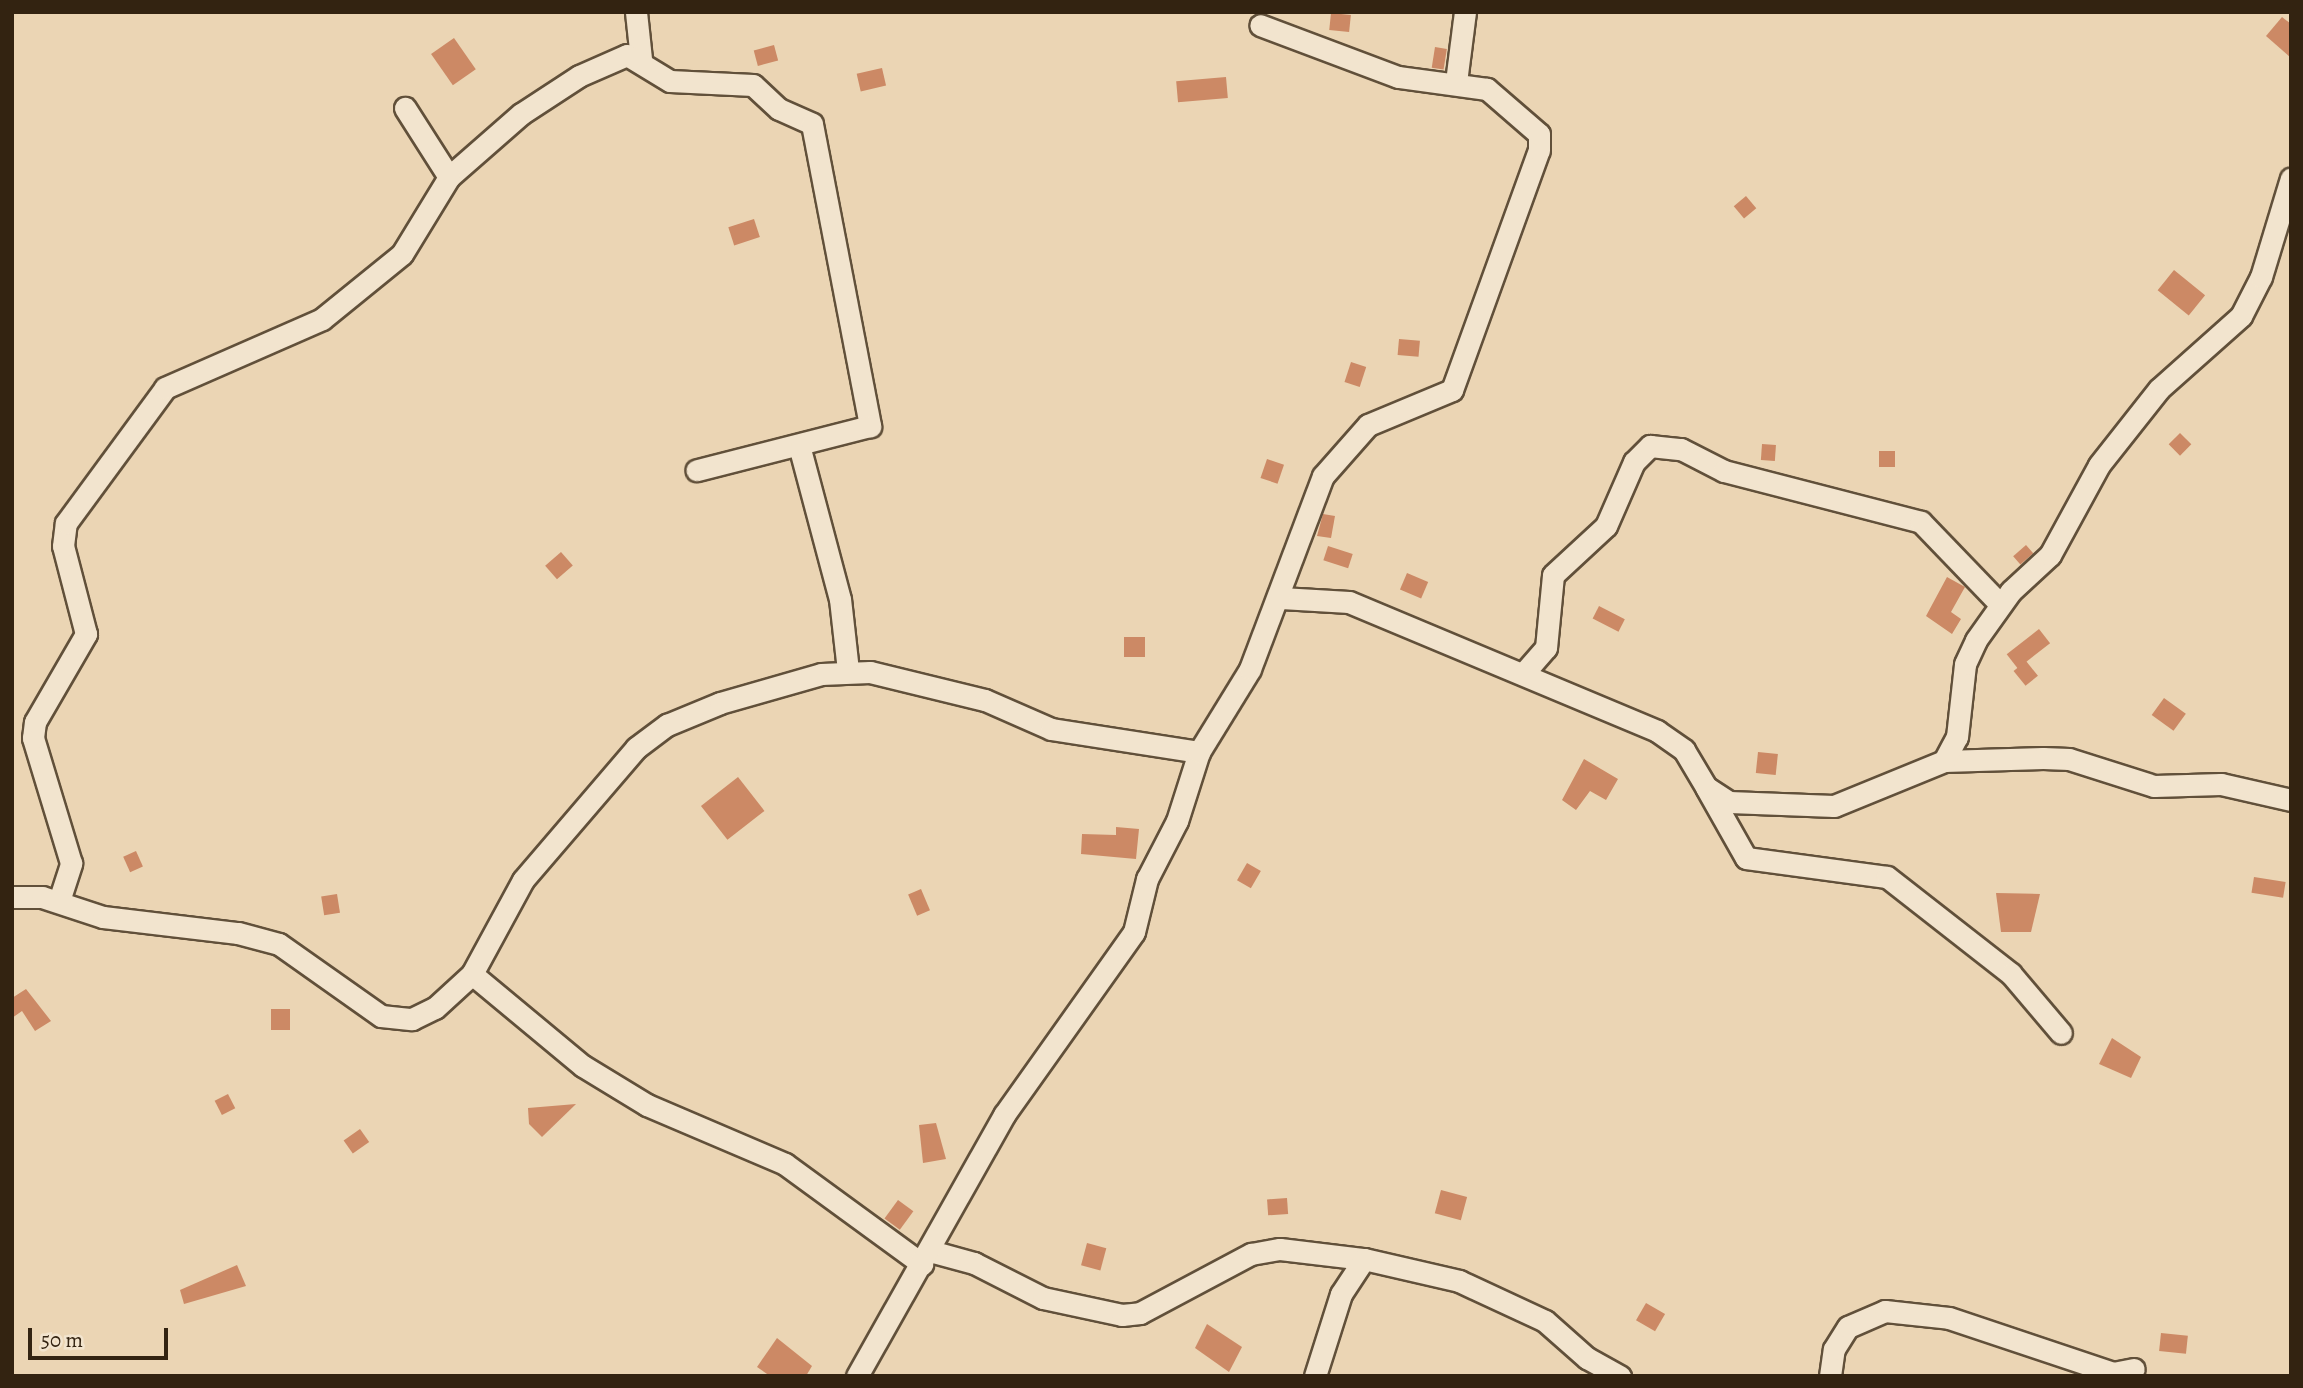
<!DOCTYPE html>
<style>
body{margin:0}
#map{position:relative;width:2303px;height:1388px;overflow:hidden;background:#ebd5b4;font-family:Alegreya,serif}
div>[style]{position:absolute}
.building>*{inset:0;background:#cc8965;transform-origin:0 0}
.roads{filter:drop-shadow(2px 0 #61503a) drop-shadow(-2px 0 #61503a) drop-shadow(0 2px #61503a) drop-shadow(0 -2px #61503a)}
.street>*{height:21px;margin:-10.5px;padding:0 10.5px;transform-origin:10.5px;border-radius:10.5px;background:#f2e4ce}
span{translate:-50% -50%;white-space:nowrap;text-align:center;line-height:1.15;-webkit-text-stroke:5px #f2e4ce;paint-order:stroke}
.frame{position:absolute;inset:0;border:14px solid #332311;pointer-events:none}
.scale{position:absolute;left:28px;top:1328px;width:140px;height:32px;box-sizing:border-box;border:4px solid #332311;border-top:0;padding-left:9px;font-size:21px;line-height:24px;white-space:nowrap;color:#332311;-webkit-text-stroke:5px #f2e4ce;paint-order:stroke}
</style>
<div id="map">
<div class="building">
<i style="left:1331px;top:13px;width:20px;height:17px;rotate:6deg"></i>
<i style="clip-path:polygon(2282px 17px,2291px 24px,2291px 58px,2266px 36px)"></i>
<i style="left:454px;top:38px;width:38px;height:28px;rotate:55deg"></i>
<i style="left:774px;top:45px;width:16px;height:21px;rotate:75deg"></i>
<i style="left:1435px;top:47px;width:12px;height:21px;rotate:9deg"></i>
<i style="left:882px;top:68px;width:18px;height:26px;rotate:77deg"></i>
<i style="left:1226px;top:77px;width:21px;height:50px;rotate:85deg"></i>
<i style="left:1746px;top:196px;width:16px;height:16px;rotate:50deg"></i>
<i style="left:754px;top:219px;width:19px;height:27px;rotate:72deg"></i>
<i style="left:2174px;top:270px;width:40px;height:26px;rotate:39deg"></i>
<i style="left:1399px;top:339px;width:21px;height:16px;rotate:5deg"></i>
<i style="left:1351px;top:362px;width:16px;height:21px;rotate:18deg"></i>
<i style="left:2180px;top:433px;width:16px;height:16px;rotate:45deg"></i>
<i style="left:1762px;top:444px;width:14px;height:16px;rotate:4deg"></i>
<i style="left:1879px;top:451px;width:16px;height:16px"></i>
<i style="left:1267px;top:459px;width:18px;height:20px;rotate:19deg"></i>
<i style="clip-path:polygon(1323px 514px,1335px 516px,1331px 538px,1317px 536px)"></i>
<i style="left:2026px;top:545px;width:11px;height:17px;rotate:49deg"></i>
<i style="left:1328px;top:546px;width:26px;height:15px;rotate:18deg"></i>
<i style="left:561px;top:552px;width:18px;height:21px;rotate:49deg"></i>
<i style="left:1407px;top:573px;width:23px;height:18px;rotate:23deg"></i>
<i style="clip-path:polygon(1947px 577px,1965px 587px,1951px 612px,1961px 619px,1952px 634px,1926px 616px)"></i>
<i style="left:1599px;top:606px;width:29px;height:14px;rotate:27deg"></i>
<i style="left:2039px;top:629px;width:18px;height:41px;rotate:52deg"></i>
<i style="left:1124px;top:637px;width:21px;height:20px"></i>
<i style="left:2026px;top:661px;width:19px;height:16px;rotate:51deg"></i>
<i style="left:2164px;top:698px;width:27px;height:21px;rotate:36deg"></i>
<i style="left:1758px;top:752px;width:20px;height:21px;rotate:6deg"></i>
<i style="clip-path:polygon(1584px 759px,1618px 779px,1606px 800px,1590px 791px,1576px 810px,1562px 800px)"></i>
<i style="left:738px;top:777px;width:43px;height:47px;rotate:52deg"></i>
<i style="clip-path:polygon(1116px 827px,1139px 829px,1136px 859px,1081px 854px,1082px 834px,1116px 835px)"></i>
<i style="left:136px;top:851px;width:17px;height:14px;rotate:66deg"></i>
<i style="left:1247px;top:863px;width:16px;height:20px;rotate:30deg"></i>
<i style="left:2254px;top:877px;width:32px;height:16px;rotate:9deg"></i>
<i style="left:921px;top:889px;width:23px;height:14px;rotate:67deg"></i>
<i style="clip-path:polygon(1996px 893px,2040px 894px,2031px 932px,2001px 932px)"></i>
<i style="left:337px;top:894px;width:19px;height:16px;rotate:81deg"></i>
<i style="clip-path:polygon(26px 989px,51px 1021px,35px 1031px,22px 1011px,12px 1018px,12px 998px)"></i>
<i style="left:271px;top:1009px;width:19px;height:21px"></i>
<i style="clip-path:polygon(2112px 1038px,2141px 1057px,2131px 1078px,2099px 1064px)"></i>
<i style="left:228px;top:1094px;width:16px;height:15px;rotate:63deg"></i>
<i style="clip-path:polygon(576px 1104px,542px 1137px,529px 1124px,528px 1108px)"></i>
<i style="clip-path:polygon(936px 1123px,946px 1159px,923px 1163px,919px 1125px)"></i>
<i style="left:360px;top:1129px;width:16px;height:20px;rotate:55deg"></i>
<i style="left:1441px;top:1190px;width:27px;height:24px;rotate:15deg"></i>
<i style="left:1287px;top:1198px;width:16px;height:20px;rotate:86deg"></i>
<i style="left:898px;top:1200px;width:19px;height:23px;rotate:36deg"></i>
<i style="left:1087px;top:1243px;width:20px;height:23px;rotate:15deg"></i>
<i style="clip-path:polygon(237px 1265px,246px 1286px,184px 1304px,180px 1290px)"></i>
<i style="left:1646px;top:1303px;width:22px;height:20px;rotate:30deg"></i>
<i style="clip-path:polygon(1207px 1324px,1242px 1347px,1229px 1372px,1195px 1348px)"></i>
<i style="left:2161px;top:1333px;width:27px;height:18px;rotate:6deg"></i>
<i style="clip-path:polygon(777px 1338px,812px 1366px,806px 1376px,770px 1376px,757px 1367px)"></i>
</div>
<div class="roads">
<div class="street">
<i style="left:636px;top:12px;width:47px;rotate:83.9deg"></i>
<i style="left:1456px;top:82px;width:71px;rotate:-82.7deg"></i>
<i style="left:449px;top:177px;width:96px;rotate:-41.2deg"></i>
<i style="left:521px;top:114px;width:69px;rotate:-33.2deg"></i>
<i style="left:579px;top:76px;width:52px;rotate:-23.6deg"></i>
<i style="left:627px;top:55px;width:50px;rotate:31.2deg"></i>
<i style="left:670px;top:81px;width:83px;rotate:2.8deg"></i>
<i style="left:753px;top:85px;width:35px;rotate:43deg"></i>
<i style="left:779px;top:109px;width:36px;rotate:24deg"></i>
<i style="left:812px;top:124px;width:308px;rotate:79.1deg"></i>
<i style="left:870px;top:426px;width:179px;rotate:165.7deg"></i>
<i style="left:800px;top:449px;width:155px;rotate:75.1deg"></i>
<i style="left:840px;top:599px;width:71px;rotate:83.6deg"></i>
<i style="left:1281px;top:598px;width:68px;rotate:3.4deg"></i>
<i style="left:1349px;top:602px;width:334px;rotate:22.7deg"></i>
<i style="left:1657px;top:731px;width:33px;rotate:35deg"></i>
<i style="left:1684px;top:750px;width:43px;rotate:59.3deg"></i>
<i style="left:1706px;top:787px;width:27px;rotate:33deg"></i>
<i style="left:1729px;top:802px;width:105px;rotate:2.2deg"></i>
<i style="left:1834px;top:806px;width:119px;rotate:-22.2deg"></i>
<i style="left:1944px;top:761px;width:99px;rotate:-1.7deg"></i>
<i style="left:2043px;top:758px;width:26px;rotate:2deg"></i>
<i style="left:2069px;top:759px;width:89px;rotate:17.6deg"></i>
<i style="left:2154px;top:786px;width:67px;rotate:-1.7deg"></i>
<i style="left:2221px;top:784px;width:72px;rotate:12.9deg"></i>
<i style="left:1523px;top:674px;width:35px;rotate:-49deg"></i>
<i style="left:1546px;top:648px;width:73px;rotate:-84.5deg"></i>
<i style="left:1553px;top:575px;width:72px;rotate:-42.8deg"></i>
<i style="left:1606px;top:526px;width:70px;rotate:-66.4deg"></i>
<i style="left:1634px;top:462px;width:23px;rotate:-45deg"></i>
<i style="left:1650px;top:446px;width:31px;rotate:6deg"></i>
<i style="left:1681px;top:449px;width:48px;rotate:27.1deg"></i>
<i style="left:1724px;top:471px;width:203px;rotate:14.5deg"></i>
<i style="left:1921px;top:522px;width:114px;rotate:46.1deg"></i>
<i style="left:1944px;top:761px;width:27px;rotate:-62deg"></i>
<i style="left:1957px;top:737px;width:73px;rotate:-83.7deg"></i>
<i style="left:1965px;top:664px;width:26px;rotate:-65deg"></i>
<i style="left:1976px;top:640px;width:60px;rotate:-54.5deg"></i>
<i style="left:2011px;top:591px;width:53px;rotate:-42.7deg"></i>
<i style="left:2050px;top:555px;width:102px;rotate:-61.4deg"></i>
<i style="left:2099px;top:465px;width:97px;rotate:-51.7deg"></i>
<i style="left:2159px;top:389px;width:110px;rotate:-41.7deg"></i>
<i style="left:2241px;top:316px;width:44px;rotate:-62.9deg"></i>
<i style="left:2261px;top:277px;width:103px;rotate:-73.1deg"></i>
<i style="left:1707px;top:789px;width:79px;rotate:60.5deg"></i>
<i style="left:1746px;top:858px;width:142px;rotate:7.7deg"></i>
<i style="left:1887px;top:877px;width:157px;rotate:38deg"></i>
<i style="left:2011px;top:974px;width:77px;rotate:49.7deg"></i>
<i style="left:12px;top:897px;width:30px"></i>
<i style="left:42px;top:897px;width:64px;rotate:18.2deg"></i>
<i style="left:103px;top:917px;width:136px;rotate:6.8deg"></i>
<i style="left:238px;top:933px;width:42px;rotate:15deg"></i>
<i style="left:279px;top:944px;width:125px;rotate:35.2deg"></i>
<i style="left:381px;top:1016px;width:31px;rotate:6deg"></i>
<i style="left:412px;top:1019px;width:25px;rotate:-26deg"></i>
<i style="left:435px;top:1008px;width:50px;rotate:-42.6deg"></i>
<i style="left:472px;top:974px;width:107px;rotate:-61.5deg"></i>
<i style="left:523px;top:880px;width:174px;rotate:-49.4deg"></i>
<i style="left:636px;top:748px;width:39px;rotate:-37deg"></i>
<i style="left:667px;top:725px;width:57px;rotate:-22.5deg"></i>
<i style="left:720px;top:703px;width:105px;rotate:-16deg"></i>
<i style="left:821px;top:674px;width:49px;rotate:-2.3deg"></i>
<i style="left:870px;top:672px;width:118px;rotate:13.7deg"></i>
<i style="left:985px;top:700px;width:72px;rotate:23.7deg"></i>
<i style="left:1051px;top:729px;width:150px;rotate:8.8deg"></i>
<i style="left:59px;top:901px;width:40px;rotate:-72deg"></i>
<i style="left:71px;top:863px;width:131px;rotate:-106.9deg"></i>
<i style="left:33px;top:738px;width:16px;rotate:-83deg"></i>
<i style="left:35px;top:722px;width:102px;rotate:-59.9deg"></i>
<i style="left:86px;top:634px;width:91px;rotate:-104.6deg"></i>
<i style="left:63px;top:546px;width:23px;rotate:-83deg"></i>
<i style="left:66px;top:523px;width:167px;rotate:-53.7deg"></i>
<i style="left:165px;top:388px;width:171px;rotate:-23.7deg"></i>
<i style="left:322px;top:319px;width:103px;rotate:-39.1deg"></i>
<i style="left:402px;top:254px;width:90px;rotate:-58.6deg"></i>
<i style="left:449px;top:177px;width:82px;rotate:-122.5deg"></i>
<i style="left:472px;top:974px;width:144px;rotate:39.7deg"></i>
<i style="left:583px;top:1066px;width:75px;rotate:31.4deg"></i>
<i style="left:647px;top:1105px;width:150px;rotate:23.1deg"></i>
<i style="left:785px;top:1164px;width:170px;rotate:36.1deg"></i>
<i style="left:930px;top:1251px;width:46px;rotate:15.3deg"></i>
<i style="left:974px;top:1263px;width:77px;rotate:26.9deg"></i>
<i style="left:1043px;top:1298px;width:81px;rotate:12.1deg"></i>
<i style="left:1122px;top:1315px;width:18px;rotate:-6deg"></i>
<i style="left:1140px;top:1313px;width:126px;rotate:-28deg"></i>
<i style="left:1251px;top:1254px;width:29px;rotate:-10deg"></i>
<i style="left:1280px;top:1249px;width:85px;rotate:6.8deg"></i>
<i style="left:1364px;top:1259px;width:98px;rotate:13deg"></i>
<i style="left:1459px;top:1281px;width:95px;rotate:24.9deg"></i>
<i style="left:1545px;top:1321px;width:56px;rotate:41.4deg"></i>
<i style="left:1587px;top:1358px;width:38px;rotate:29deg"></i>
<i style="left:857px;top:1376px;width:300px;rotate:-60.6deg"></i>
<i style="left:1004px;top:1115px;width:224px;rotate:-54.6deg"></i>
<i style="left:1134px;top:932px;width:55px;rotate:-76.2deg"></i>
<i style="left:1147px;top:879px;width:65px;rotate:-62.7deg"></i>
<i style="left:1177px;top:821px;width:72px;rotate:-72.3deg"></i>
<i style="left:1199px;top:752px;width:97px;rotate:-58.4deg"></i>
<i style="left:1250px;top:669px;width:206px;rotate:-69.3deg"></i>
<i style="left:1323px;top:476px;width:68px;rotate:-48.6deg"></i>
<i style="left:1368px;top:425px;width:91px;rotate:-22.6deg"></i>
<i style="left:1452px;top:390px;width:255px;rotate:-70.1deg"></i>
<i style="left:1539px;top:150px;width:16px;rotate:-90deg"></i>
<i style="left:1539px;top:134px;width:69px;rotate:-139.1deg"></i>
<i style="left:1487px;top:89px;width:90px;rotate:-172.3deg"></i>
<i style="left:1398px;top:77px;width:147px;rotate:-159.4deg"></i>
<i style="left:1315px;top:1376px;width:86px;rotate:-72.4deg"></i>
<i style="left:1341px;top:1294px;width:42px;rotate:-56.7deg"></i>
<i style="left:1830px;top:1376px;width:27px;rotate:-82deg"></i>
<i style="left:1834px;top:1349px;width:26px;rotate:-58deg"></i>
<i style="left:1848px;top:1327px;width:40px;rotate:-23.4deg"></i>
<i style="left:1885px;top:1311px;width:64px;rotate:6.2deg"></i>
<i style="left:1949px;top:1318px;width:173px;rotate:18.5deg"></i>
<i style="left:2113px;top:1373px;width:21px;rotate:-11deg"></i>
</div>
</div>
<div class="frame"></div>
<div class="scale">50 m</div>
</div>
